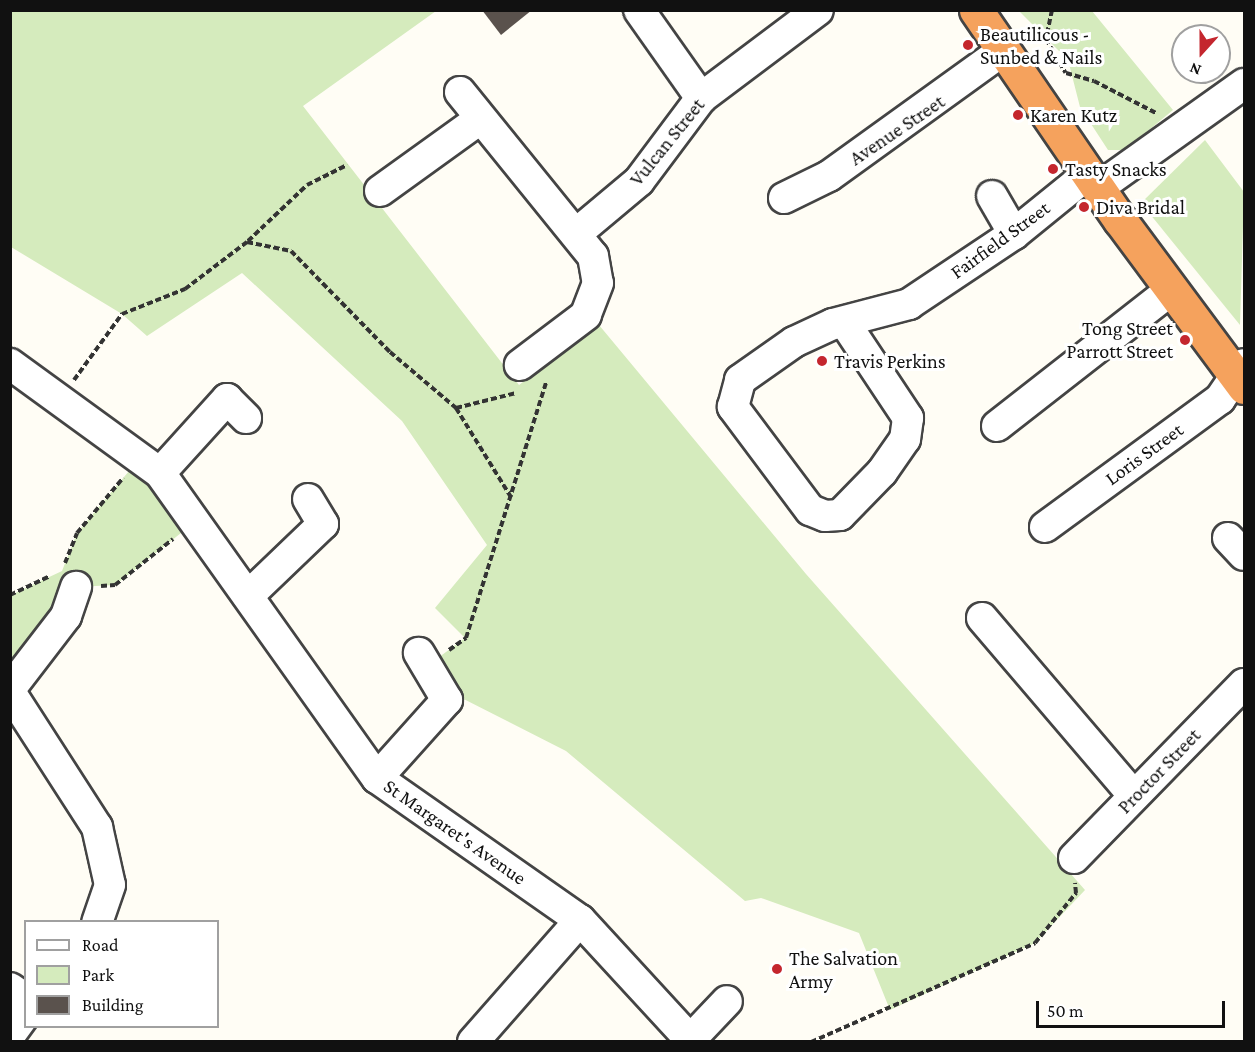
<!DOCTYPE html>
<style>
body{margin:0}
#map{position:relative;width:1255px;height:1052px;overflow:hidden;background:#fffdf5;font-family:"Crimson Pro",serif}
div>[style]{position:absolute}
.green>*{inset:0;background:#d5ebbd}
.building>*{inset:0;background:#5a524d}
.path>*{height:4px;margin-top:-2px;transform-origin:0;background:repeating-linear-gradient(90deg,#333 0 6px,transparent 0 9px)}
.roads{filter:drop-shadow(2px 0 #444) drop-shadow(-2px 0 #444) drop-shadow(0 2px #444) drop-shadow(0 -2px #444)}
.minor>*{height:30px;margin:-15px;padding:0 15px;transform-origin:15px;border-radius:15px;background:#fff}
.highway>*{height:33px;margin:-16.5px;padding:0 16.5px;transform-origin:16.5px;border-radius:16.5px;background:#f5a25d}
.dots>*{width:16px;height:16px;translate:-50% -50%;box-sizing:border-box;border:3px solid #fff;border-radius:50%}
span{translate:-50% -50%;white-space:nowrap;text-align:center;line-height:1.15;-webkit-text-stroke:6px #fff;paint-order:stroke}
.poi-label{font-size:20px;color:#111}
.left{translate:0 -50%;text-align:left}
.right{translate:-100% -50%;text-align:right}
.street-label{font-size:20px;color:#111}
.frame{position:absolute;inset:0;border:12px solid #111;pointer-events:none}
.legend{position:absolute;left:24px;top:920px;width:195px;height:108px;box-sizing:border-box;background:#fff;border:2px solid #a0a0a0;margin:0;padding:8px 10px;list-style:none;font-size:18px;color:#111}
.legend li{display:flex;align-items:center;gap:12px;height:30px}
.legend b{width:30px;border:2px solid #a0a0a0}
.north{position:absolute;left:1171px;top:24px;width:60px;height:60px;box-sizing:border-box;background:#fff;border:2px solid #a0a0a0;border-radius:50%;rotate:201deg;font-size:16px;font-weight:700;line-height:24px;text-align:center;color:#111}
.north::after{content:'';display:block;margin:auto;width:21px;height:27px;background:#c4262e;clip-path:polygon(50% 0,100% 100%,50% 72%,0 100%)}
.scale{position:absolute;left:1036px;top:1001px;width:189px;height:27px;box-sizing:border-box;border:3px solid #111;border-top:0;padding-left:8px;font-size:18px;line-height:21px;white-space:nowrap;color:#111;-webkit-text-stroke:4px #fff;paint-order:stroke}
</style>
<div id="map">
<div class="green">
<i style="clip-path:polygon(11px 11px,436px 11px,303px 106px,519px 385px,599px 325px,806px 574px,1085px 890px,1035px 943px,890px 1010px,859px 933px,761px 898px,745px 901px,566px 751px,438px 686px,427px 666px,465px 638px,435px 608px,487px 545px,402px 421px,242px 273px,147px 336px,122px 314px,11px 247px)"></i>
<i style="clip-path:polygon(1019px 11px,1092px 11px,1173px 110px,1125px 150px,1108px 150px,1080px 107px,1068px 60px)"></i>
<i style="clip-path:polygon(1205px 140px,1244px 192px,1240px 325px,1141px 203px)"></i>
<i style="clip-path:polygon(140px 458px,195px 522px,115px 585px,76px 587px,11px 689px,11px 595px,62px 571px,77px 533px)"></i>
</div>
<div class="building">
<i style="clip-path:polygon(482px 10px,532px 10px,501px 35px)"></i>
</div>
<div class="path">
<i style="left:1052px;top:10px;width:30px;rotate:102deg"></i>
<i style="left:1046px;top:39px;width:39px;rotate:60deg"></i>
<i style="left:1066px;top:73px;width:29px;rotate:16deg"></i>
<i style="left:1094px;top:81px;width:70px;rotate:27.3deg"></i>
<i style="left:248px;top:241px;width:81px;rotate:-43.5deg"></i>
<i style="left:307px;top:185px;width:45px;rotate:-26.6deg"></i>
<i style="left:74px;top:380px;width:82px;rotate:-54deg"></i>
<i style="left:122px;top:314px;width:68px;rotate:-21.6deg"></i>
<i style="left:185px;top:289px;width:78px;rotate:-37.2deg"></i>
<i style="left:247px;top:242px;width:45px;rotate:11.6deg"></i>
<i style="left:291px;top:251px;width:141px;rotate:45.6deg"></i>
<i style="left:390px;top:352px;width:87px;rotate:40.3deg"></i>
<i style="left:456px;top:408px;width:105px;rotate:58.3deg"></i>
<i style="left:456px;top:408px;width:62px;rotate:-14deg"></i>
<i style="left:65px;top:563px;width:32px;rotate:-68deg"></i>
<i style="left:77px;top:533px;width:72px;rotate:-50.1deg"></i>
<i style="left:101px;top:586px;width:14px;rotate:-4deg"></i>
<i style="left:115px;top:585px;width:74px;rotate:-38.4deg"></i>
<i style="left:10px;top:595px;width:44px;rotate:-25.4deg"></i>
<i style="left:449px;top:650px;width:21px;rotate:-35deg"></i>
<i style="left:466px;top:638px;width:268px;rotate:-72.6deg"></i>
<i style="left:811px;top:1042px;width:245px;rotate:-23.8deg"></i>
<i style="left:1035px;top:943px;width:65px;rotate:-50.6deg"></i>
<i style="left:1076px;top:893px;width:10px;rotate:-96deg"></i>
</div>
<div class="roads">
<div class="minor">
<i style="left:639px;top:10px;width:108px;rotate:54.8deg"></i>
<i style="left:460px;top:92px;width:211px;rotate:51deg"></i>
<i style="left:593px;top:256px;width:27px;rotate:80deg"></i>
<i style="left:598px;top:283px;width:34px;rotate:111deg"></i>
<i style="left:586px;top:315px;width:83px;rotate:142.9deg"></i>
<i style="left:1098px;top:188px;width:179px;rotate:-35.5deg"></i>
<i style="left:380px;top:191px;width:123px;rotate:-35.8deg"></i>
<i style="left:992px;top:196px;width:44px;rotate:59.9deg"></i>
<i style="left:784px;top:198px;width:50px;rotate:-26.1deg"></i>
<i style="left:829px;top:176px;width:216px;rotate:-35.8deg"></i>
<i style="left:577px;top:233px;width:81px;rotate:-40deg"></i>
<i style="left:639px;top:181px;width:104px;rotate:-53.2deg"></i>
<i style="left:701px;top:98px;width:146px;rotate:-36.9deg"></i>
<i style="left:845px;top:323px;width:114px;rotate:56.4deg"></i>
<i style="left:908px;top:418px;width:21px;rotate:98deg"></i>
<i style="left:905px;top:439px;width:40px;rotate:124.9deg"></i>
<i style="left:882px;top:472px;width:60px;rotate:134.3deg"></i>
<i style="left:840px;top:515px;width:15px;rotate:176deg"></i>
<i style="left:825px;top:516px;width:16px;rotate:-158deg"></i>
<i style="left:810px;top:510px;width:129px;rotate:-126.8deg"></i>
<i style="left:733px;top:407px;width:28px;rotate:-75deg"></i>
<i style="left:740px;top:380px;width:66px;rotate:-35.1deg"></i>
<i style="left:794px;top:342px;width:43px;rotate:-24.8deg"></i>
<i style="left:833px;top:324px;width:79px;rotate:-14.7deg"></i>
<i style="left:909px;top:304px;width:126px;rotate:-33.7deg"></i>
<i style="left:1014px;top:234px;width:95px;rotate:-39deg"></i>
<i style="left:10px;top:364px;width:185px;rotate:36deg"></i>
<i style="left:160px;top:473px;width:374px;rotate:54.6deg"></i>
<i style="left:377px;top:778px;width:248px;rotate:35deg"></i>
<i style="left:580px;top:920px;width:166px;rotate:47.4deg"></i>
<i style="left:997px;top:426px;width:221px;rotate:-38deg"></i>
<i style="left:160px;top:473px;width:100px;rotate:-47.8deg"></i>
<i style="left:227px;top:399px;width:27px;rotate:45deg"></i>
<i style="left:1045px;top:527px;width:217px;rotate:-36.2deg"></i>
<i style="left:1220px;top:399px;width:42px;rotate:-55.6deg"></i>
<i style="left:1228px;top:538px;width:23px;rotate:47deg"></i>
<i style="left:248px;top:596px;width:104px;rotate:-43.8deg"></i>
<i style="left:323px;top:524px;width:29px;rotate:-121deg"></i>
<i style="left:982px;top:618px;width:234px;rotate:49.5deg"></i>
<i style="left:10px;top:689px;width:92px;rotate:-52.5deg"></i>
<i style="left:66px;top:616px;width:31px;rotate:-71deg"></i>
<i style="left:10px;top:692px;width:161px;rotate:57.2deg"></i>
<i style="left:97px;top:827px;width:59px;rotate:77.4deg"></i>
<i style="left:110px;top:885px;width:39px;rotate:109deg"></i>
<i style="left:377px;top:778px;width:105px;rotate:-48.1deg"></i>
<i style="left:447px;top:700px;width:55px;rotate:-120.8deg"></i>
<i style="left:1074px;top:858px;width:243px;rotate:-45.7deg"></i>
<i style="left:10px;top:988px;width:19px;rotate:35deg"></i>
<i style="left:10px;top:1035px;width:27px;rotate:-54deg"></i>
<i style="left:691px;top:1039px;width:52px;rotate:-46.5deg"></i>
<i style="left:473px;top:1042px;width:162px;rotate:-48.7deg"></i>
</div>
<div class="highway">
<i style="left:976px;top:10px;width:255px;rotate:55.6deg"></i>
<i style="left:1120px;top:220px;width:208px;rotate:53.4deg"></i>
</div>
</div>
<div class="dots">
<i style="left:968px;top:45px;background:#c4262e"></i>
<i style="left:1018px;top:115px;background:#c4262e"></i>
<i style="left:1053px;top:169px;background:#c4262e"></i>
<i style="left:1084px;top:207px;background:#c4262e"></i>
<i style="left:1185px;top:340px;background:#c4262e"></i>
<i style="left:822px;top:361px;background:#c4262e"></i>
<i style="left:777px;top:969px;background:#c4262e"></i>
</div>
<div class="poi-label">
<span class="left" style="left:980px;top:46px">Beautilicous -<br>Sunbed &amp; Nails</span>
<span class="left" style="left:1030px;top:115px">Karen Kutz</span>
<span class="left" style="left:1065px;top:169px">Tasty Snacks</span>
<span class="left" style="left:1096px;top:207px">Diva Bridal</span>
<span class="right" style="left:1173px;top:340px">Tong Street<br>Parrott Street</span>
<span class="left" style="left:834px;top:361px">Travis Perkins</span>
<span class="left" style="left:789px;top:970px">The Salvation<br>Army</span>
</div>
<div class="street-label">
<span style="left:897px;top:130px;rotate:-34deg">Avenue Street</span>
<span style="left:667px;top:142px;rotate:-51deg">Vulcan Street</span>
<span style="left:1000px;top:240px;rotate:-36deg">Fairfield Street</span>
<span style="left:1144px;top:454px;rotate:-36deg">Loris Street</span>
<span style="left:1159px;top:771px;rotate:-46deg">Proctor Street</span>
<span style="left:455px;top:832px;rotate:35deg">St Margaret's Avenue</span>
</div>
<div class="frame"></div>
<ul class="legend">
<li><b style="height:8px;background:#fff"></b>Road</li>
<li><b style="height:16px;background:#d5ebbd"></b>Park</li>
<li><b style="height:16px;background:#5a524d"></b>Building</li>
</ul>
<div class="north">N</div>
<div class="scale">50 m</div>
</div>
